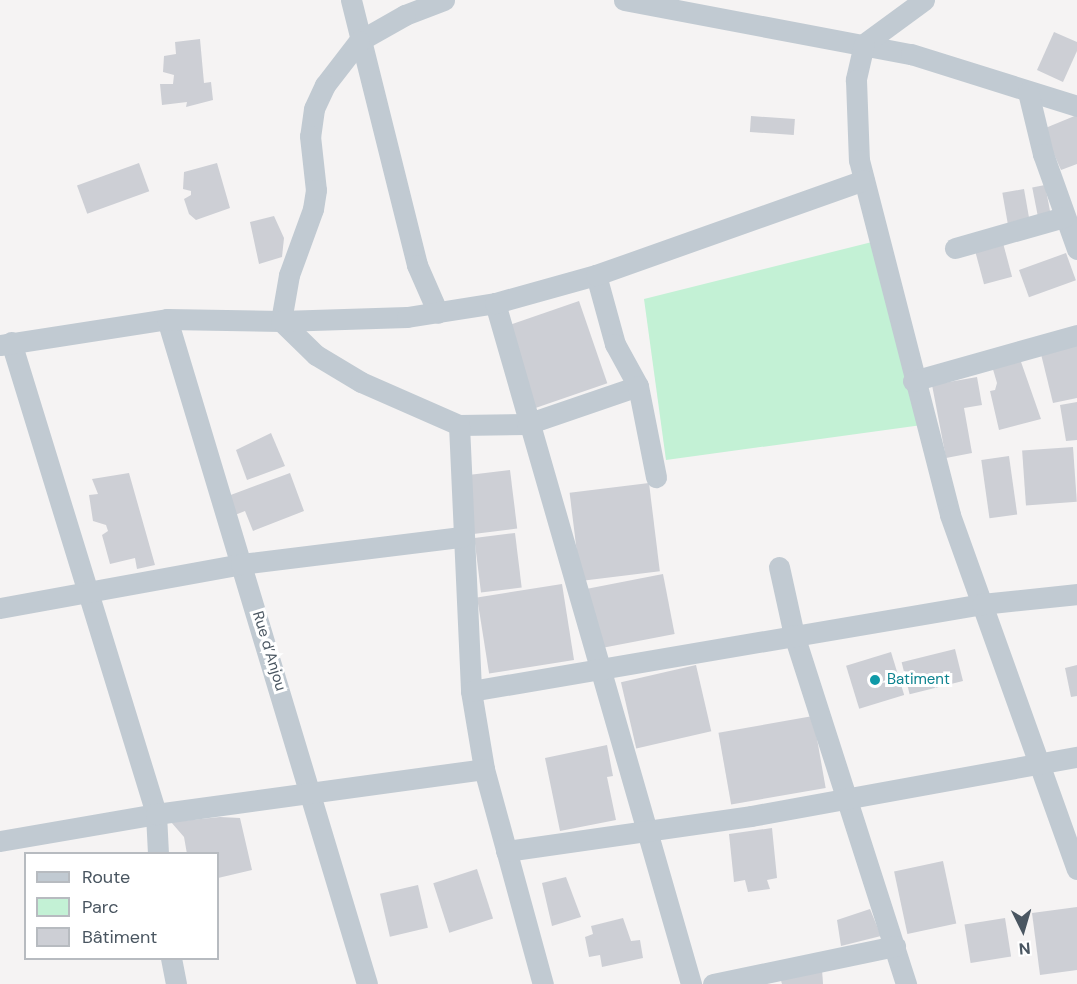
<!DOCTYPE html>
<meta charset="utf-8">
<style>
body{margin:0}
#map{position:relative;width:1077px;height:984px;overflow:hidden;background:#f5f3f3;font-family:"DM Sans",sans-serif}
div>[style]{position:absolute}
.green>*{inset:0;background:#c3f1d5}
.building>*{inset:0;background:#cdcfd5;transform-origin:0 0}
.street>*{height:21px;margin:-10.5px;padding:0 10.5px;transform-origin:10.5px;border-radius:10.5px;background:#c1cad2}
.dots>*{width:16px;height:16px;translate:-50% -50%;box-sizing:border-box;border:3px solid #fff;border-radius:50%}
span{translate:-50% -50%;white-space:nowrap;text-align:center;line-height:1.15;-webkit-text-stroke:6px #fff;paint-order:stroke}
.street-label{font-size:15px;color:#4a5661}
.culture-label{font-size:15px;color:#0d838f}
.left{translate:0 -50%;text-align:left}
.legend{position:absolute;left:24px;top:852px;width:195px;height:108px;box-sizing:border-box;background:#fff;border:2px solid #b7bbc0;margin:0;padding:8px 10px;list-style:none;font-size:18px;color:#4a5661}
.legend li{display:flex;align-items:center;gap:12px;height:30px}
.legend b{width:30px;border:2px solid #b7bbc0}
.north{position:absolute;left:993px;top:900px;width:60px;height:60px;-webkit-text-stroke:4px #fff;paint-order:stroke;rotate:175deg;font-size:16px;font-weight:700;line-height:24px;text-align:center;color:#4a5661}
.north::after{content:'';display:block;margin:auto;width:21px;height:27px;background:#4a5661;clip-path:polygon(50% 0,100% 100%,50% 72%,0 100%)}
</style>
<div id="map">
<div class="green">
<i style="clip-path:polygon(876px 241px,922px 425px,666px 460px,644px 299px)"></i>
</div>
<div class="building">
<i style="clip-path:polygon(1054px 32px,1077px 42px,1077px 51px,1063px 82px,1037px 70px)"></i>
<i style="clip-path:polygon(200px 39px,204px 83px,211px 82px,213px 100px,186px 107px,187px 102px,162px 105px,160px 84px,173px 84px,174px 75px,163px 72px,164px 56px,176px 54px,175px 42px)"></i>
<i style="clip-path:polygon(1077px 115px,1077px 164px,1061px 170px,1043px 129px)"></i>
<i style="left:751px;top:116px;width:44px;height:16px;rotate:4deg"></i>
<i style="left:139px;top:163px;width:30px;height:66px;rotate:70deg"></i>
<i style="clip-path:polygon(217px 163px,230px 208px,196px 220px,189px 214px,184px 199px,191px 195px,191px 191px,183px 189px,184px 172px)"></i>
<i style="left:1045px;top:185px;width:33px;height:13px;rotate:79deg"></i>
<i style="left:1024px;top:189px;width:35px;height:22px;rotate:80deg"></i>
<i style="clip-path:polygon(274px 216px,284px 238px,282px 257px,259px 264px,250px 222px)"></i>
<i style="left:1003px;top:243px;width:35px;height:29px;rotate:75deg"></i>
<i style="left:1066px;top:253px;width:29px;height:50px;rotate:70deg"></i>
<i style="left:579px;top:301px;width:87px;height:76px;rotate:71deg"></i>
<i style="clip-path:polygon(1077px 341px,1077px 398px,1053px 403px,1040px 350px)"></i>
<i style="clip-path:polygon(1020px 359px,1041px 419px,999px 430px,990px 391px,995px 390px,997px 383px,992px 366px)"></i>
<i style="clip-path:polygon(977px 377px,982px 405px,964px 408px,972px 453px,946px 458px,932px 385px)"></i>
<i style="clip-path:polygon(1077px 402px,1077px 440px,1066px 441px,1060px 405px)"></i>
<i style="clip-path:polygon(271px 433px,285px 466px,247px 480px,236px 450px)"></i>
<i style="left:1073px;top:447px;width:55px;height:51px;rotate:86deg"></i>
<i style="left:1009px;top:456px;width:59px;height:28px;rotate:82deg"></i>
<i style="left:510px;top:470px;width:59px;height:44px;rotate:83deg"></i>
<i style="clip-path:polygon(129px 473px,155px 565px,137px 569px,135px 558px,110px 564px,102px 535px,108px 531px,106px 525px,93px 521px,89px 495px,98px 494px,92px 479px)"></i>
<i style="clip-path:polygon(290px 473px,304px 511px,253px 531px,245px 511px,235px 515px,228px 496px)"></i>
<i style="left:649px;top:483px;width:89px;height:80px;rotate:83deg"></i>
<i style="left:515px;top:533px;width:55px;height:41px;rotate:83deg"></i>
<i style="left:663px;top:574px;width:61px;height:77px;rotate:79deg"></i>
<i style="left:562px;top:584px;width:77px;height:86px;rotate:81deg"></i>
<i style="left:955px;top:649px;width:33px;height:55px;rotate:76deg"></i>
<i style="left:891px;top:652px;width:45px;height:47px;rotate:73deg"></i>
<i style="left:696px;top:665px;width:68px;height:77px;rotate:77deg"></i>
<i style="clip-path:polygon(1077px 665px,1077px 696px,1071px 697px,1065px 668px)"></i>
<i style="left:813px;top:716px;width:73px;height:96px;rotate:80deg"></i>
<i style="clip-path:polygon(607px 745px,613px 776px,607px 777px,616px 820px,560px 831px,545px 758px)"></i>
<i style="clip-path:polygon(220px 817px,240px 818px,252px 870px,218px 878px,218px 854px,187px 854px,184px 837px,171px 822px)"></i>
<i style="clip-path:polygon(772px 828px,777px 878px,767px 880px,770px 889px,748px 892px,745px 880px,734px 882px,729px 834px)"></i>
<i style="left:943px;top:861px;width:64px;height:50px;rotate:78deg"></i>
<i style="left:477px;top:869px;width:52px;height:46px;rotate:72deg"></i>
<i style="clip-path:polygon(566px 877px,581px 917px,552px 926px,542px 883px)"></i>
<i style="left:418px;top:885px;width:44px;height:39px;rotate:77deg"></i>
<i style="clip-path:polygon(1077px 907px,1077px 970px,1040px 975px,1032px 913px)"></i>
<i style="clip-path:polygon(870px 909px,881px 936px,841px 946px,837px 920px)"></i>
<i style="clip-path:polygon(623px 918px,631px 941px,640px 940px,643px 958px,602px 967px,600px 955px,589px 957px,585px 937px,593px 934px,591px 926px)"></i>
<i style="left:1005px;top:918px;width:39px;height:41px;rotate:81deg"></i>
<i style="clip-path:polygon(822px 969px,823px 984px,782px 984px,779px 974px)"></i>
</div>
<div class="street">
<i style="left:351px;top:0;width:273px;rotate:76deg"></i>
<i style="left:417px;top:265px;width:52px;rotate:66.4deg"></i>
<i style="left:444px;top:0;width:42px;rotate:159deg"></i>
<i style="left:405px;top:15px;width:53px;rotate:150.5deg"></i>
<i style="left:359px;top:41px;width:56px;rotate:127.7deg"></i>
<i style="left:325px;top:85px;width:26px;rotate:115deg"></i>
<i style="left:314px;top:109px;width:27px;rotate:98deg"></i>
<i style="left:310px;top:136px;width:54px;rotate:83.7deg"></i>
<i style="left:316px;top:190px;width:19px;rotate:99deg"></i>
<i style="left:313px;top:209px;width:70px;rotate:110deg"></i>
<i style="left:289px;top:275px;width:47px;rotate:99.9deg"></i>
<i style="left:281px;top:321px;width:49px;rotate:44.2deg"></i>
<i style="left:316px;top:355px;width:52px;rotate:31deg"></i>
<i style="left:361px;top:382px;width:107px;rotate:23.7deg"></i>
<i style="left:459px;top:425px;width:68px;rotate:-0.8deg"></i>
<i style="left:527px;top:424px;width:117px;rotate:-18.9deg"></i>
<i style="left:624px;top:0;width:292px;rotate:10.7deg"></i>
<i style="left:911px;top:54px;width:174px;rotate:17.4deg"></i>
<i style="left:924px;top:0;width:74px;rotate:143.7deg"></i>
<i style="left:864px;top:44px;width:37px;rotate:103deg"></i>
<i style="left:856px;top:80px;width:80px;rotate:87.9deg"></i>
<i style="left:859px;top:160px;width:366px;rotate:75.6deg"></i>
<i style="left:950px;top:515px;width:376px;rotate:70.3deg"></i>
<i style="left:1028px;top:92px;width:64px;rotate:76.4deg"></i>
<i style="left:1043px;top:154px;width:101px;rotate:70.3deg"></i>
<i style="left:955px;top:248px;width:113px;rotate:-15.9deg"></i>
<i style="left:596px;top:275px;width:72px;rotate:74.6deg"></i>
<i style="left:615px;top:344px;width:48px;rotate:61.3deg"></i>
<i style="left:638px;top:386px;width:93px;rotate:78.8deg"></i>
<i style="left:495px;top:303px;width:709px;rotate:73.94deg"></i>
<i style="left:167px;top:319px;width:694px;rotate:73.26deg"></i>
<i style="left:11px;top:342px;width:494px;rotate:72.9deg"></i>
<i style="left:156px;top:814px;width:40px;rotate:87.1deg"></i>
<i style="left:0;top:345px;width:169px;rotate:-8.8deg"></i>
<i style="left:167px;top:319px;width:114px;rotate:1deg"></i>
<i style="left:281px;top:321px;width:126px;rotate:-1.8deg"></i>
<i style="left:407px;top:317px;width:89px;rotate:-9deg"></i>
<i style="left:495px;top:303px;width:105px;rotate:-15.5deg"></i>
<i style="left:596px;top:275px;width:284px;rotate:-19.5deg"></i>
<i style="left:913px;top:381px;width:170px;rotate:-15.7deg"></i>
<i style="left:459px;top:425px;width:266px;rotate:87.4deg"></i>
<i style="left:471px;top:691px;width:79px;rotate:80.5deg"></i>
<i style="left:484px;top:769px;width:223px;rotate:74.7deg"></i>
<i style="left:779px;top:567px;width:70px;rotate:77.6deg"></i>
<i style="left:794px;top:635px;width:367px;rotate:72.2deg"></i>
<i style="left:0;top:608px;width:245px;rotate:-10.3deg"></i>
<i style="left:241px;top:564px;width:222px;rotate:-7deg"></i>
<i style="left:471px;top:691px;width:518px;rotate:-9.66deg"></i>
<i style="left:982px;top:604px;width:96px;rotate:-6deg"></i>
<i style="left:0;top:841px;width:158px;rotate:-9.8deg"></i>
<i style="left:156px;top:814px;width:331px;rotate:-7.8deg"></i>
<i style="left:506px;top:851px;width:247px;rotate:-8.1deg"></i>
<i style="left:751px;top:816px;width:331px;rotate:-10.3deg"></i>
<i style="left:171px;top:958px;width:26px;rotate:79deg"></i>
<i style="left:713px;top:984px;width:186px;rotate:-11.8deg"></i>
</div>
<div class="dots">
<i style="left:875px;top:680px;background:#0f9aa8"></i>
</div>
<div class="street-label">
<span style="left:269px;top:651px;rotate:73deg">Rue d’Anjou</span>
</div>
<div class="culture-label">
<span class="left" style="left:887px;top:680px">Batiment</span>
</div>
<ul class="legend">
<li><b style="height:8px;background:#c1cad2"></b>Route</li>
<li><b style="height:16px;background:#c3f1d5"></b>Parc</li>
<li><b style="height:16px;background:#cdcfd5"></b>Bâtiment</li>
</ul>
<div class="north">N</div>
</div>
